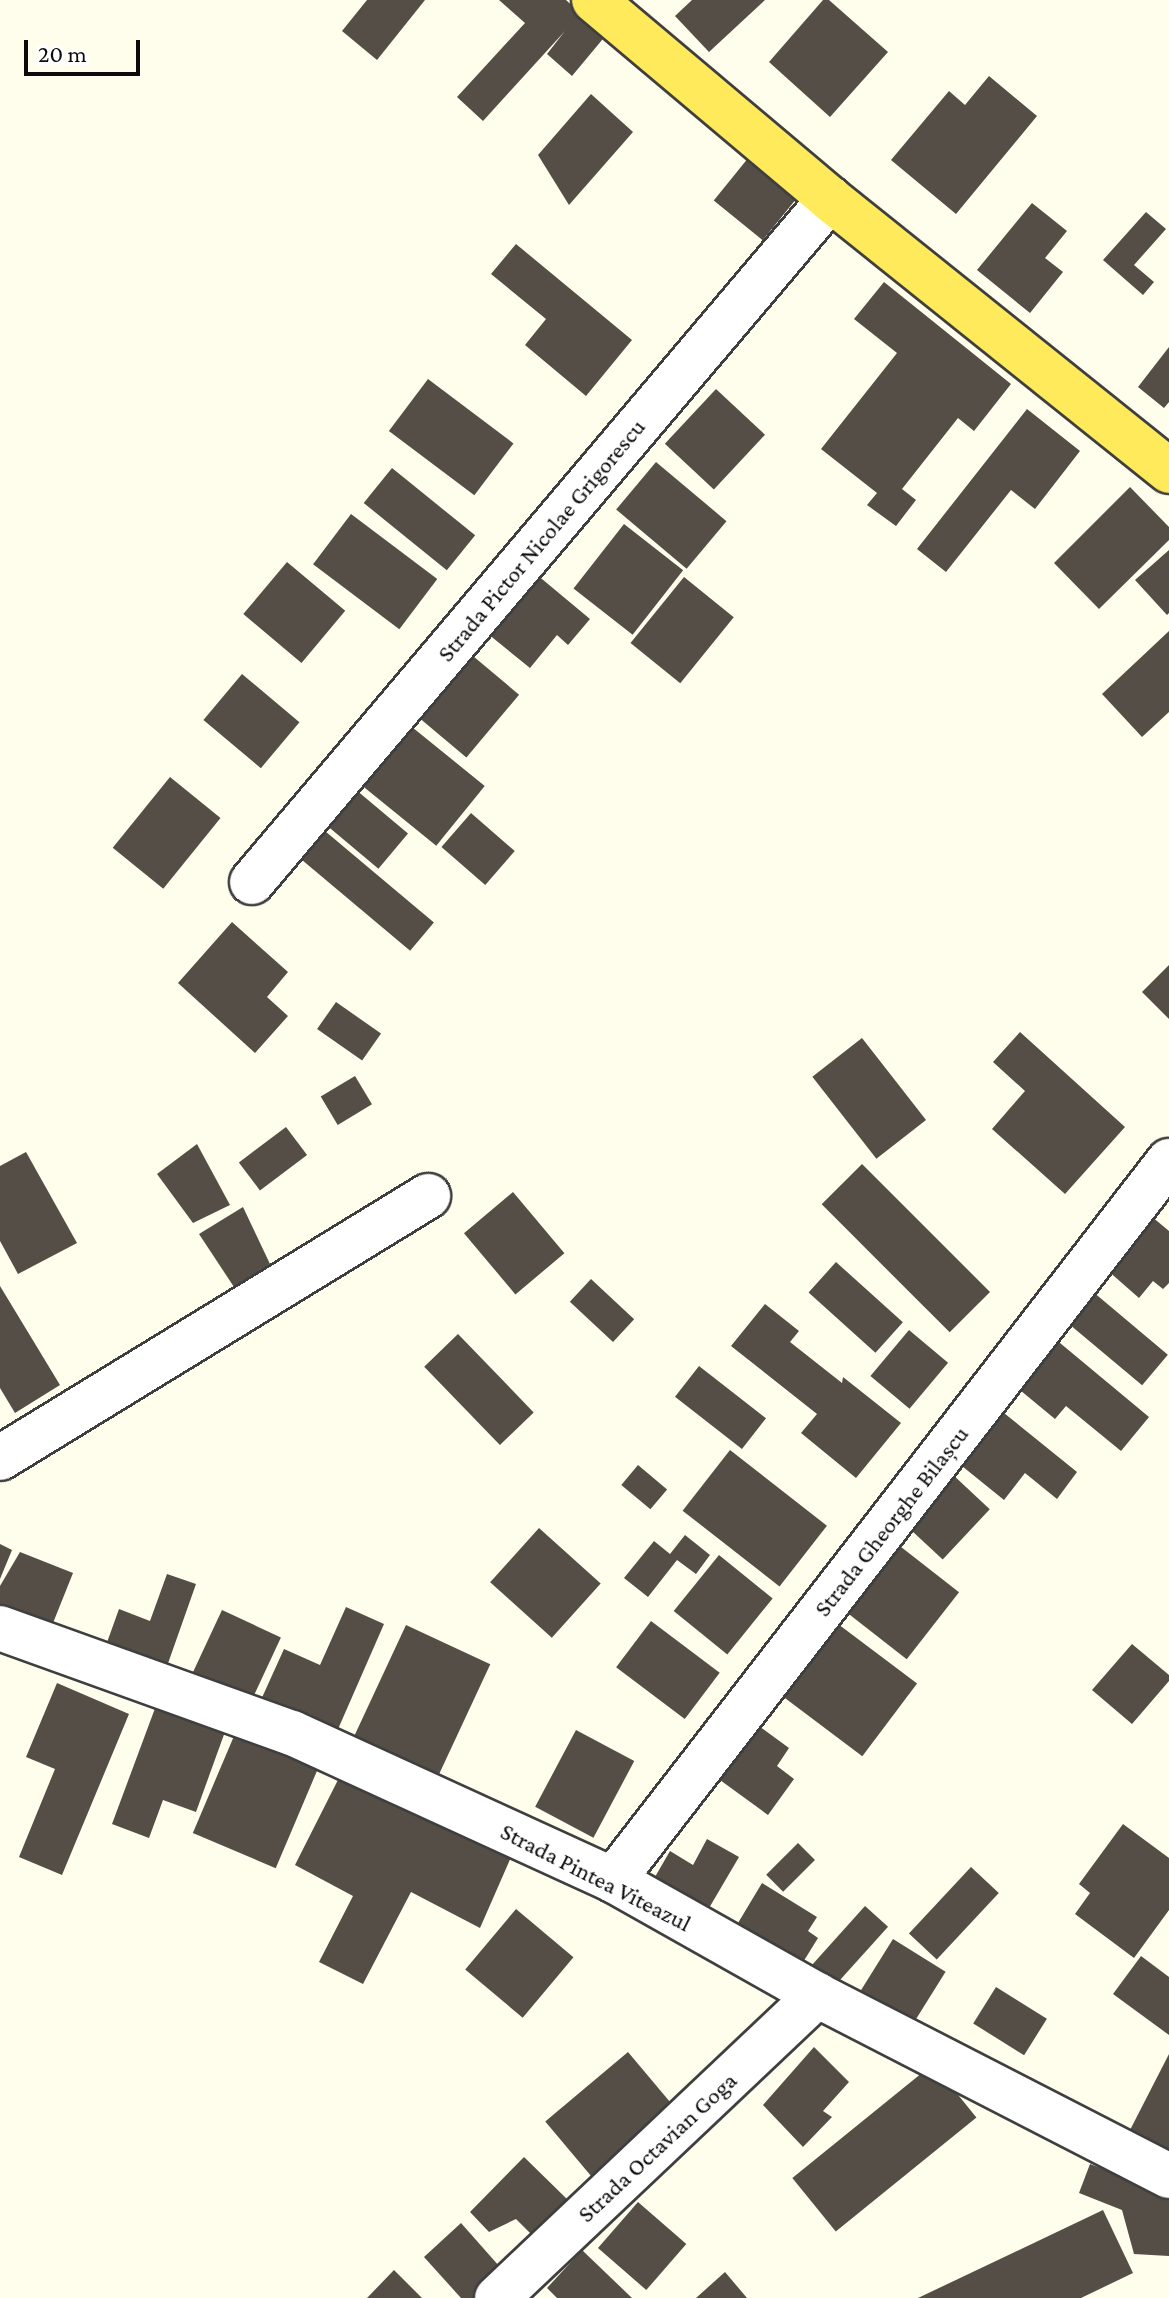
<!DOCTYPE html>
<meta charset="utf-8">
<style>
body{margin:0}
#map{position:relative;width:1169px;height:2298px;overflow:hidden;background:#fffdeb;font-family:"Crimson Pro",serif}
div>[style]{position:absolute}
.building>*{inset:0;background:#554e47;transform-origin:0 0}
.roads{filter:drop-shadow(2px 0 #3f3f3f) drop-shadow(-2px 0 #3f3f3f) drop-shadow(0 2px #3f3f3f) drop-shadow(0 -2px #3f3f3f)}
.minor>*{height:44px;margin:-22px;padding:0 22px;transform-origin:22px;border-radius:22px;background:#fff}
.major>*{height:44px;margin:-22px;padding:0 22px;transform-origin:22px;border-radius:22px;background:#ffea5b}
span{translate:-50% -50%;white-space:nowrap;text-align:center;line-height:1.15;-webkit-text-stroke:8px #fff;paint-order:stroke}
.street-label{font-size:24px;color:#0c0c0c}
.scale{position:absolute;left:24px;top:40px;width:116px;height:36px;box-sizing:border-box;border:4px solid #0c0c0c;border-top:0;padding-left:10px;font-size:24px;line-height:28px;white-space:nowrap;color:#0c0c0c;-webkit-text-stroke:6px #fff;paint-order:stroke}
</style>
<div id="map">
<div class="building">
<i style="clip-path:polygon(367px 0,425px 0,377px 60px,342px 31px)"></i>
<i style="clip-path:polygon(499px 0,566px 0,581px 14px,612px 28px,572px 76px,547px 54px,565px 31px,483px 121px,457px 97px,525px 23px)"></i>
<i style="clip-path:polygon(692px 0,765px 0,709px 52px,675px 16px)"></i>
<i style="clip-path:polygon(823px 0,829px 0,888px 52px,830px 117px,769px 62px)"></i>
<i style="clip-path:polygon(989px 76px,1037px 116px,956px 214px,891px 160px,949px 91px,965px 105px)"></i>
<i style="clip-path:polygon(591px 94px,633px 132px,569px 205px,538px 155px)"></i>
<i style="left:749px;top:157px;width:63px;height:56px;rotate:39deg"></i>
<i style="clip-path:polygon(1032px 203px,1067px 231px,1045px 258px,1063px 272px,1030px 313px,977px 270px)"></i>
<i style="clip-path:polygon(1146px 212px,1166px 229px,1134px 265px,1154px 282px,1143px 295px,1103px 260px)"></i>
<i style="clip-path:polygon(516px 244px,632px 340px,586px 396px,525px 345px,546px 319px,491px 274px)"></i>
<i style="clip-path:polygon(884px 282px,1011px 384px,974px 431px,958px 418px,902px 489px,916px 500px,896px 526px,867px 505px,877px 493px,821px 449px,897px 353px,854px 319px)"></i>
<i style="clip-path:polygon(1169px 347px,1169px 402px,1164px 408px,1138px 387px)"></i>
<i style="left:428px;top:379px;width:107px;height:65px;rotate:37deg"></i>
<i style="left:716px;top:389px;width:67px;height:75px;rotate:43deg"></i>
<i style="clip-path:polygon(1027px 409px,1080px 451px,1035px 509px,1011px 490px,946px 572px,917px 549px)"></i>
<i style="left:656px;top:462px;width:92px;height:62px;rotate:40deg"></i>
<i style="left:392px;top:468px;width:107px;height:45px;rotate:39deg"></i>
<i style="clip-path:polygon(1130px 487px,1169px 527px,1169px 540px,1099px 609px,1054px 563px)"></i>
<i style="left:351px;top:514px;width:108px;height:63px;rotate:37deg"></i>
<i style="left:624px;top:524px;width:75px;height:82px;rotate:38deg"></i>
<i style="clip-path:polygon(1169px 550px,1169px 613px,1167px 615px,1135px 580px)"></i>
<i style="left:287px;top:562px;width:76px;height:68px;rotate:40deg"></i>
<i style="clip-path:polygon(530px 569px,590px 619px,568px 645px,557px 635px,530px 668px,482px 629px)"></i>
<i style="left:684px;top:577px;width:64px;height:85px;rotate:39deg"></i>
<i style="clip-path:polygon(1169px 631px,1169px 712px,1142px 737px,1102px 694px)"></i>
<i style="left:467px;top:651px;width:68px;height:82px;rotate:40deg"></i>
<i style="left:242px;top:674px;width:75px;height:60px;rotate:40deg"></i>
<i style="left:407px;top:723px;width:100px;height:77px;rotate:39deg"></i>
<i style="left:170px;top:777px;width:65px;height:91px;rotate:39deg"></i>
<i style="left:349px;top:784px;width:77px;height:46px;rotate:40deg"></i>
<i style="left:471px;top:813px;width:58px;height:45px;rotate:41deg"></i>
<i style="left:319px;top:826px;width:150px;height:37px;rotate:40deg"></i>
<i style="clip-path:polygon(232px 922px,288px 972px,267px 997px,288px 1016px,255px 1053px,178px 983px)"></i>
<i style="clip-path:polygon(1169px 965px,1169px 1019px,1142px 992px)"></i>
<i style="left:336px;top:1002px;width:55px;height:33px;rotate:35deg"></i>
<i style="clip-path:polygon(1020px 1032px,1125px 1127px,1065px 1194px,992px 1129px,1025px 1091px,993px 1062px)"></i>
<i style="left:862px;top:1038px;width:104px;height:63px;rotate:52deg"></i>
<i style="left:355px;top:1076px;width:33px;height:40px;rotate:59deg"></i>
<i style="left:286px;top:1127px;width:35px;height:59px;rotate:53deg"></i>
<i style="clip-path:polygon(197px 1144px,230px 1205px,193px 1223px,157px 1174px)"></i>
<i style="clip-path:polygon(26px 1152px,77px 1243px,18px 1274px,0 1241px,0 1166px)"></i>
<i style="left:862px;top:1164px;width:181px;height:57px;rotate:45deg"></i>
<i style="left:513px;top:1192px;width:80px;height:64px;rotate:50deg"></i>
<i style="clip-path:polygon(243px 1207px,270px 1264px,234px 1287px,199px 1234px)"></i>
<i style="clip-path:polygon(1151px 1216px,1169px 1231px,1169px 1283px,1163px 1289px,1153px 1281px,1139px 1298px,1106px 1269px)"></i>
<i style="left:836px;top:1262px;width:90px;height:41px;rotate:42deg"></i>
<i style="left:591px;top:1279px;width:59px;height:31px;rotate:43deg"></i>
<i style="clip-path:polygon(0 1286px,60px 1385px,15px 1413px,0 1388px)"></i>
<i style="left:1092px;top:1291px;width:99px;height:40px;rotate:40deg"></i>
<i style="clip-path:polygon(765px 1304px,799px 1331px,790px 1342px,842px 1383px,843px 1377px,901px 1423px,856px 1478px,801px 1433px,817px 1414px,731px 1346px)"></i>
<i style="left:909px;top:1330px;width:51px;height:60px;rotate:40deg"></i>
<i style="left:458px;top:1334px;width:109px;height:47px;rotate:46deg"></i>
<i style="clip-path:polygon(1054px 1338px,1149px 1417px,1121px 1451px,1066px 1406px,1055px 1419px,1014px 1385px)"></i>
<i style="left:699px;top:1366px;width:85px;height:39px;rotate:38deg"></i>
<i style="clip-path:polygon(999px 1409px,1077px 1472px,1057px 1499px,1025px 1473px,1004px 1500px,957px 1462px)"></i>
<i style="left:730px;top:1450px;width:123px;height:77px;rotate:38deg"></i>
<i style="left:638px;top:1465px;width:38px;height:26px;rotate:40deg"></i>
<i style="left:951px;top:1473px;width:53px;height:69px;rotate:43deg"></i>
<i style="left:539px;top:1528px;width:83px;height:73px;rotate:42deg"></i>
<i style="clip-path:polygon(685px 1535px,710px 1555px,696px 1574px,677px 1560px,648px 1597px,624px 1578px,654px 1541px,670px 1554px)"></i>
<i style="left:896px;top:1543px;width:80px;height:85px;rotate:38deg"></i>
<i style="clip-path:polygon(0 1544px,12px 1550px,0 1579px)"></i>
<i style="clip-path:polygon(20px 1552px,73px 1573px,51px 1628px,0 1605px,0 1586px)"></i>
<i style="left:719px;top:1555px;width:69px;height:72px;rotate:39deg"></i>
<i style="clip-path:polygon(167px 1574px,196px 1584px,166px 1669px,105px 1648px,119px 1609px,150px 1621px)"></i>
<i style="clip-path:polygon(346px 1607px,384px 1624px,335px 1736px,260px 1702px,284px 1649px,320px 1665px)"></i>
<i style="left:222px;top:1610px;width:65px;height:69px;rotate:25deg"></i>
<i style="left:651px;top:1621px;width:86px;height:58px;rotate:37deg"></i>
<i style="left:838px;top:1624px;width:99px;height:91px;rotate:37deg"></i>
<i style="left:406px;top:1625px;width:93px;height:126px;rotate:25deg"></i>
<i style="clip-path:polygon(1132px 1644px,1169px 1675px,1169px 1681px,1132px 1724px,1092px 1690px)"></i>
<i style="clip-path:polygon(57px 1683px,129px 1714px,62px 1875px,19px 1857px,55px 1769px,26px 1757px)"></i>
<i style="clip-path:polygon(157px 1703px,226px 1729px,196px 1812px,163px 1800px,149px 1838px,112px 1824px)"></i>
<i style="clip-path:polygon(759px 1726px,789px 1748px,777px 1766px,794px 1779px,768px 1815px,720px 1780px)"></i>
<i style="left:237px;top:1729px;width:90px;height:113px;rotate:23deg"></i>
<i style="left:576px;top:1730px;width:66px;height:87px;rotate:28deg"></i>
<i style="clip-path:polygon(344px 1768px,515px 1848px,480px 1928px,411px 1892px,363px 1984px,319px 1962px,353px 1896px,295px 1865px)"></i>
<i style="clip-path:polygon(1123px 1824px,1169px 1858px,1169px 1910px,1134px 1958px,1075px 1914px,1090px 1893px,1079px 1884px)"></i>
<i style="clip-path:polygon(707px 1839px,739px 1857px,702px 1920px,648px 1889px,670px 1851px,693px 1865px)"></i>
<i style="left:798px;top:1843px;width:24px;height:45px;rotate:45deg"></i>
<i style="left:971px;top:1867px;width:38px;height:91px;rotate:43deg"></i>
<i style="clip-path:polygon(762px 1883px,817px 1917px,808px 1931px,818px 1938px,800px 1967px,735px 1928px)"></i>
<i style="left:865px;top:1906px;width:31px;height:91px;rotate:42deg"></i>
<i style="left:516px;top:1909px;width:75px;height:79px;rotate:40deg"></i>
<i style="left:893px;top:1939px;width:62px;height:71px;rotate:32deg"></i>
<i style="clip-path:polygon(1141px 1956px,1169px 1977px,1169px 2035px,1113px 1994px)"></i>
<i style="left:996px;top:1987px;width:60px;height:43px;rotate:32deg"></i>
<i style="clip-path:polygon(814px 2047px,849px 2082px,823px 2111px,832px 2117px,803px 2147px,763px 2105px)"></i>
<i style="left:628px;top:2052px;width:84px;height:108px;rotate:50deg"></i>
<i style="clip-path:polygon(1169px 2054px,1169px 2153px,1129px 2132px)"></i>
<i style="left:933px;top:2064px;width:69px;height:181px;rotate:51deg"></i>
<i style="clip-path:polygon(524px 2157px,570px 2202px,535px 2238px,516px 2219px,489px 2232px,470px 2212px)"></i>
<i style="clip-path:polygon(1090px 2164px,1169px 2194px,1169px 2256px,1134px 2254px,1122px 2210px,1079px 2193px)"></i>
<i style="left:638px;top:2202px;width:64px;height:61px;rotate:41deg"></i>
<i style="clip-path:polygon(1103px 2210px,1133px 2273px,1081px 2298px,918px 2298px)"></i>
<i style="clip-path:polygon(461px 2223px,507px 2275px,481px 2298px,461px 2298px,424px 2257px)"></i>
<i style="clip-path:polygon(582px 2250px,632px 2298px,557px 2298px,547px 2288px)"></i>
<i style="clip-path:polygon(394px 2270px,422px 2298px,367px 2298px)"></i>
<i style="clip-path:polygon(725px 2272px,747px 2298px,696px 2298px)"></i>
</div>
<div class="roads">
<div class="minor">
<i style="left:252px;top:882px;width:895px;rotate:-49.76deg"></i>
<i style="left:0;top:1458px;width:502px;rotate:-31.47deg"></i>
<i style="left:0;top:1628px;width:310px;rotate:19.8deg"></i>
<i style="left:292px;top:1733px;width:353px;rotate:24.6deg"></i>
<i style="left:613px;top:1880px;width:234px;rotate:29.4deg"></i>
<i style="left:817px;top:1995px;width:396px;rotate:27.2deg"></i>
<i style="left:613px;top:1880px;width:909px;rotate:-52.29deg"></i>
<i style="left:497px;top:2298px;width:441px;rotate:-43.4deg"></i>
</div>
<div class="major">
<i style="left:594px;top:0;width:309px;rotate:40.1deg"></i>
<i style="left:830px;top:199px;width:435px;rotate:38.7deg"></i>
</div>
</div>
<div class="street-label">
<span style="left:541px;top:540px;rotate:-50deg">Strada Pictor Nicolae Grigorescu</span>
<span style="left:891px;top:1521px;rotate:-52deg">Strada Gheorghe Bilașcu</span>
<span style="left:596px;top:1877px;rotate:27deg">Strada Pintea Viteazul</span>
<span style="left:657px;top:2147px;rotate:-43deg">Strada Octavian Goga</span>
</div>
<div class="scale">20 m</div>
</div>
